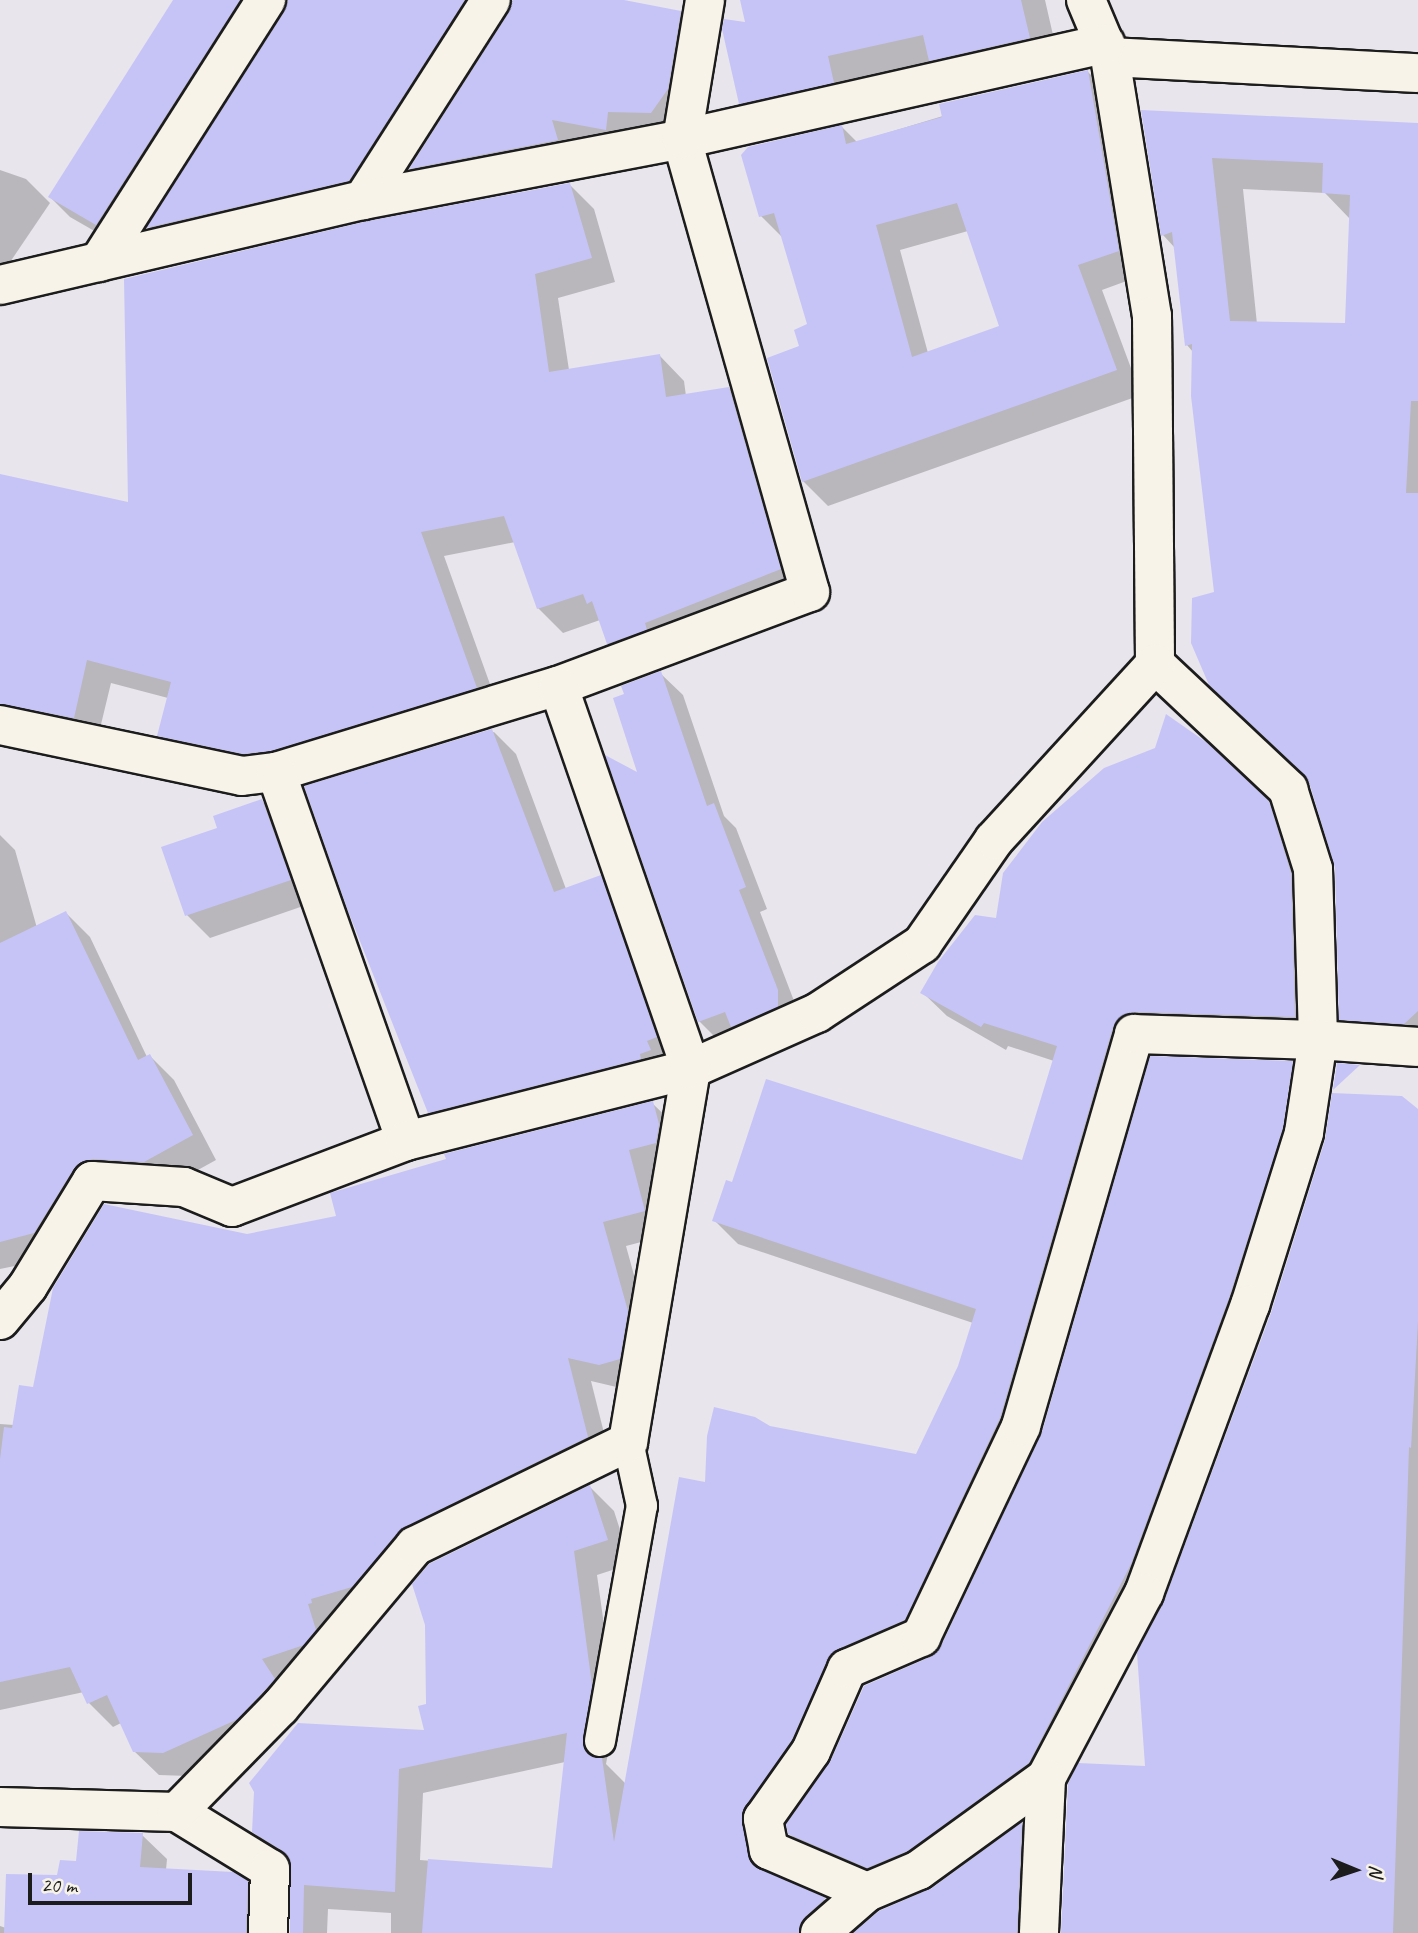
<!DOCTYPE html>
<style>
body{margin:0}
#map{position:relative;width:1418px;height:1933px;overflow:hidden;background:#e8e5ec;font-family:Caveat,sans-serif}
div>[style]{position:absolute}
.shadow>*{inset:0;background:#0003}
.building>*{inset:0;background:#c6c4f6}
.roads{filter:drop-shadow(2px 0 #1c1c1c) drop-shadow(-2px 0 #1c1c1c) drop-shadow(0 2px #1c1c1c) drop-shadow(0 -2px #1c1c1c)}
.service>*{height:30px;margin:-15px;padding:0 15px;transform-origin:15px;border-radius:15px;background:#f7f3e8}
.minor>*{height:38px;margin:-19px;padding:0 19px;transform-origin:19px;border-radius:19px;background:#f7f3e8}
span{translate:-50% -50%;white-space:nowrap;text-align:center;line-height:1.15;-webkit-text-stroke:7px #f7f3e8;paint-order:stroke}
.north{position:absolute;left:1320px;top:1835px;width:70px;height:70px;-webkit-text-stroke:5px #f7f3e8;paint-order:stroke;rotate:92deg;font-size:19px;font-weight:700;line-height:28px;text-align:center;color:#1c1c1c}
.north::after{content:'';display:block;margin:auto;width:24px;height:32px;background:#1c1c1c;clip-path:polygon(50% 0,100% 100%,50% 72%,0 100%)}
.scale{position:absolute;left:28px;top:1873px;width:164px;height:32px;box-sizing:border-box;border:4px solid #1c1c1c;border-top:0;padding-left:9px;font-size:21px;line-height:24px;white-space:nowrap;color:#1c1c1c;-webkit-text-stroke:5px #f7f3e8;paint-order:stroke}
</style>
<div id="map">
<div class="shadow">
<i style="clip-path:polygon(176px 0,278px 0,117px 244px,70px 217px,50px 197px)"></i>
<i style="clip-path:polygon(290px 0,502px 0,370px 200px,168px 248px,149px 228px,286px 12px)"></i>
<i style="clip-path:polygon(614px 0,680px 12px,700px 32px,688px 110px,626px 149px,571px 139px,577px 160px,431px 188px,411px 169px,511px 12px)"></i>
<i style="clip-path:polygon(742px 0,1045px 0,1061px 70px,772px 135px,740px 103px,747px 25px)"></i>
<i style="clip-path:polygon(evenodd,1088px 72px,1112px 97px,1143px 275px,1102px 290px,1141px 395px,828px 506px,803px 481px,801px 348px,809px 325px,784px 239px,761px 216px,842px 127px,857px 142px,1088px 72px,968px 231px,1001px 327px,928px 353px,900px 250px,968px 231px)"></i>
<i style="clip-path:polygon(evenodd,1143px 111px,1418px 125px,1418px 1054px,1373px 1051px,1341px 1019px,1337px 868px,1310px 782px,1216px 594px,1193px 352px,1187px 345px,1175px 248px,1163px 235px,1143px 111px,1243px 189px,1325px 193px,1350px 219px,1347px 325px,1257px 324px,1243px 189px)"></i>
<i style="clip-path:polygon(0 170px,26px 179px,50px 203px,0 277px)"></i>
<i style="clip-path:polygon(570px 185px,594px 209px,615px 282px,558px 298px,569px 370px,660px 356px,684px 381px,686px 396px,729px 388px,753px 413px,804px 593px,632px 668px,608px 644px,600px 620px,563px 633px,538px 608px,515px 542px,444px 556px,500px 712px,296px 774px,183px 759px,159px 735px,168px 698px,111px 683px,97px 741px,0 720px,0 475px,130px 505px)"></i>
<i style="clip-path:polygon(660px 673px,683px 695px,724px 816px,736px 828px,767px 909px,760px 912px,799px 1014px,721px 1043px,699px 1021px,640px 775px)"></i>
<i style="clip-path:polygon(494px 732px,516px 754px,566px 889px,600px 877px,623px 900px,678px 1060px,452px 1135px,429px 1112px,306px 787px)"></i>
<i style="clip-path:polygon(262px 801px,285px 824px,312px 903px,210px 938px,187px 915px,219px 829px)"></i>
<i style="clip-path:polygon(evenodd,1268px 802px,1292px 827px,1319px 1041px,1141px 1044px,929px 1644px,863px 1673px,765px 1839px,771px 1876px,825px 1900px,849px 1924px,838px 1933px,391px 1933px,391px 1913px,328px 1909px,327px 1933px,292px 1933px,292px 1865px,278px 1856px,254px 1832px,426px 1732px,428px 1706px,590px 1487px,614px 1511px,631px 1564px,597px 1575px,616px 1711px,606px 1764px,626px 1784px,707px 1484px,769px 1427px,917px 1456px,959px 1367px,973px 1323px,738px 1244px,714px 1220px,734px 1184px,1023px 1162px,1054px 1061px,1008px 1046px,1006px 1050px,947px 1016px,922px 992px,998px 920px,1268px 802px,565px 1762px,554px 1870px,420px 1860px,423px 1793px,565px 1762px)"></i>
<i style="clip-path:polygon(0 835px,15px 850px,37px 928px,66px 913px,90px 937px,147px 1057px,150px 1056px,174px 1080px,216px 1160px,169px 1186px,106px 1186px,59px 1257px,0 1269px)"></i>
<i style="clip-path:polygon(evenodd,1292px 1063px,1316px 1087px,1053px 1788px,893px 1892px,815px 1859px,790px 1834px,942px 1647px,1042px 1436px,1292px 1063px,1287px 1084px,1291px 1084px,1283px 1137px,1280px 1136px,1287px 1084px)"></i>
<i style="clip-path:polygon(652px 1103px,677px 1127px,680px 1166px,652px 1174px,668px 1235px,626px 1246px,651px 1337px,625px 1389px,591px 1381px,611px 1461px,429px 1550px,188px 1776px,159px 1775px,134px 1751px,121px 1723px,113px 1727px,89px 1703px,84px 1692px,0 1710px,0 1424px,14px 1425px,34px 1389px,247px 1236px,339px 1217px)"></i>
<i style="clip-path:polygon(1418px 1111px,1418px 1933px,1063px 1933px,1147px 1768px)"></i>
<i style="clip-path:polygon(1022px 1825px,1046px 1848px,1043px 1933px,856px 1933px,932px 1889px)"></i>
<i style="clip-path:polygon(142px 1835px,167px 1859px,166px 1870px,247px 1882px,271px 1907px,272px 1933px,0 1933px,0 1926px,6px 1928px,59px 1877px,78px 1863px)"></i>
</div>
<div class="building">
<i style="clip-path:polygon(173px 0,240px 0,96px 225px,48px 197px)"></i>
<i style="clip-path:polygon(288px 0,465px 0,349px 181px,146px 228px,284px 12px)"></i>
<i style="clip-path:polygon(513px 0,624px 0,681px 11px,668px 89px,651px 113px,608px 112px,606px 130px,552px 120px,558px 140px,409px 169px,509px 12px)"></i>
<i style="clip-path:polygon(740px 0,1021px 0,1030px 38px,929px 61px,923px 35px,828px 56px,834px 83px,739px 104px,722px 29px,724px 19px,745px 22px)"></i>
<i style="clip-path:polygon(evenodd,1088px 70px,1119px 251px,1078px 265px,1117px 370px,802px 482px,767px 358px,799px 346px,794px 330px,807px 324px,774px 213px,759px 217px,741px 155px,748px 147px,842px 125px,846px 144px,942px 117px,939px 104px,1088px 70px,957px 203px,999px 326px,912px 357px,876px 225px,957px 203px)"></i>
<i style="clip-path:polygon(evenodd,1141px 110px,1418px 123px,1418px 401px,1411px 401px,1406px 493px,1418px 493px,1418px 1011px,1404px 1024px,1339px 1020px,1335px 868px,1309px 782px,1303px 773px,1209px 685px,1191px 643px,1192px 598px,1214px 592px,1191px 396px,1192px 344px,1185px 346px,1172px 232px,1161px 236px,1141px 110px,1212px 158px,1323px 163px,1322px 193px,1350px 195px,1345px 323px,1230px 321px,1212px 158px)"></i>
<i style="clip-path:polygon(570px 183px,592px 258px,535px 274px,549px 372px,660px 354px,666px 397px,729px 387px,781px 569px,645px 623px,647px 630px,607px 644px,592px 601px,587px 604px,583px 594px,537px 609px,504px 516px,421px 532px,477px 688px,271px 751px,243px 754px,157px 736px,171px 682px,87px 660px,74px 718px,0 704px,0 474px,128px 502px,124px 279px,368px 221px)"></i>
<i style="clip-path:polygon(661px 671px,707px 806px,714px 803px,746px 887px,739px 890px,778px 990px,778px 1007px,731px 1027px,725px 1012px,698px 1022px,605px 755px,637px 772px,613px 698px,624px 694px,621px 686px)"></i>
<i style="clip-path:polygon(1166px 714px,1206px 742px,1269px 801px,1291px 873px,1295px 1017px,1135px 1012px,1125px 1014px,1113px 1027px,1000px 1418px,905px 1620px,838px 1649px,828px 1659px,792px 1740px,742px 1814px,748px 1854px,752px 1864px,826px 1898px,805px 1917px,799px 1933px,422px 1933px,428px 1859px,552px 1868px,567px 1733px,399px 1769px,395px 1892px,304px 1885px,303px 1933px,290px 1933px,290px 1859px,281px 1850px,252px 1832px,254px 1792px,249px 1783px,298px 1723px,424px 1730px,418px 1706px,426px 1704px,425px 1625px,412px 1584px,429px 1564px,590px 1485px,608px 1540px,574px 1551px,592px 1685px,583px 1739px,588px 1754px,602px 1758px,614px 1842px,679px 1477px,705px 1482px,707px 1436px,714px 1407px,755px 1417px,770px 1426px,916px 1454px,958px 1366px,976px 1309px,712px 1221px,726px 1180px,732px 1182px,766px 1079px,1022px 1160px,1057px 1046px,984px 1023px,981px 1027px,920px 993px,938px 962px,975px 915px,996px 918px,1003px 873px,1042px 822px,1104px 768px,1155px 748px)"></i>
<i style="clip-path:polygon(492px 729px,554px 892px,601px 875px,657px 1037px,647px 1041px,651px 1050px,640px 1054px,641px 1059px,428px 1113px,348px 911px,304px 786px)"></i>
<i style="clip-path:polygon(262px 799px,291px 880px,185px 916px,161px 847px,217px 828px,213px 816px)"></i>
<i style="clip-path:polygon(66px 911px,138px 1060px,150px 1054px,193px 1135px,144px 1162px,93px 1159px,81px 1162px,73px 1170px,34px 1233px,0 1242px,0 943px)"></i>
<i style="clip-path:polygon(1150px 1056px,1293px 1061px,1283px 1128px,1229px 1298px,1131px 1564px,1029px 1763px,908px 1851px,867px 1868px,788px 1834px,786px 1824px,831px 1760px,864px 1686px,930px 1657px,941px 1646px,1042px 1432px)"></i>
<i style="clip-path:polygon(1337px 1063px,1360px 1065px,1333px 1090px)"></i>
<i style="clip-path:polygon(1332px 1093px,1402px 1096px,1418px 1109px,1418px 1322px,1411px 1448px,1409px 1447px,1393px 1933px,1061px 1933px,1068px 1784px,1078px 1763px,1145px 1766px,1137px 1653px,1164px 1601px,1271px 1313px,1325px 1140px)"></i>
<i style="clip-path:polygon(653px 1101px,659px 1124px,656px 1143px,629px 1150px,645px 1211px,603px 1222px,628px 1311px,620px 1359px,599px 1365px,568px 1358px,588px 1437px,405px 1527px,352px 1587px,311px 1599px,312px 1603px,308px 1604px,316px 1630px,304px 1645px,262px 1659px,275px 1679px,238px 1719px,163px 1753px,133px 1752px,107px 1695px,87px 1704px,70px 1667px,0 1682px,0 1459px,4px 1427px,12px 1428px,19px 1385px,33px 1387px,53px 1288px,104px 1204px,247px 1234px,336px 1216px,330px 1193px,446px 1159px,444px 1154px)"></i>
<i style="clip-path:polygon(1022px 1822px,1017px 1933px,853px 1933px,879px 1911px,932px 1888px)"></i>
<i style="clip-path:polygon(79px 1831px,143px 1833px,140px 1867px,233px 1872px,248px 1881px,246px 1933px,4px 1933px,6px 1874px,57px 1875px,60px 1860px,76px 1861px)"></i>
</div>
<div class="roads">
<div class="service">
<i style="left:600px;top:1741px;width:239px;rotate:-79.9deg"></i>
<i style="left:642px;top:1506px;width:66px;rotate:-102.3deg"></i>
</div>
<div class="minor">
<i style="left:1086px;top:0;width:62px;rotate:67.2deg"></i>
<i style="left:1110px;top:57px;width:262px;rotate:80.8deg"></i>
<i style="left:1152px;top:316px;width:348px;rotate:89.5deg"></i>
<i style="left:1155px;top:664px;width:183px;rotate:43.2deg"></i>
<i style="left:1288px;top:789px;width:84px;rotate:72.6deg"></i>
<i style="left:1313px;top:869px;width:171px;rotate:88.3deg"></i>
<i style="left:1318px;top:1040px;width:100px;rotate:4deg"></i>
<i style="left:1110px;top:57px;width:308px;rotate:3deg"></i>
<i style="left:363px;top:200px;width:237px;rotate:-57.4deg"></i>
<i style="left:99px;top:262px;width:311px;rotate:-57.5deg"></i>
<i style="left:0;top:285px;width:373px;rotate:-13.2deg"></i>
<i style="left:363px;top:200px;width:325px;rotate:-10.8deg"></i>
<i style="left:682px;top:139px;width:434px;rotate:-12.7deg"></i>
<i style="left:0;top:725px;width:247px;rotate:11.9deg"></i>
<i style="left:242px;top:776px;width:34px;rotate:-7deg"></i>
<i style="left:276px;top:772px;width:295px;rotate:-17deg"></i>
<i style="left:558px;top:686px;width:269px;rotate:-20.5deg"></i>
<i style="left:810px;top:592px;width:471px;rotate:-105.8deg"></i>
<i style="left:682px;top:139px;width:141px;rotate:-80.6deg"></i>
<i style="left:276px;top:772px;width:391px;rotate:70.6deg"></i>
<i style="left:0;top:1320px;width:44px;rotate:-50.5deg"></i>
<i style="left:28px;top:1286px;width:123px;rotate:-58.6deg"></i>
<i style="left:92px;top:1181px;width:92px;rotate:3.7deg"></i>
<i style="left:184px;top:1187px;width:52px;rotate:22.6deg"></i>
<i style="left:232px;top:1207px;width:186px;rotate:-20.8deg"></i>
<i style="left:406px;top:1141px;width:294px;rotate:-14.2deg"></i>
<i style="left:691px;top:1069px;width:138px;rotate:-24deg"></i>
<i style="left:817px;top:1013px;width:126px;rotate:-33.3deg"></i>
<i style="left:922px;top:944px;width:126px;rotate:-55.3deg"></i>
<i style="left:994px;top:840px;width:239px;rotate:-47.5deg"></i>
<i style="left:0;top:1807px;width:177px;rotate:1.6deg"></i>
<i style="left:177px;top:1812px;width:109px;rotate:31.5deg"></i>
<i style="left:270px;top:1869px;width:64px;rotate:91.8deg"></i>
<i style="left:177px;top:1812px;width:147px;rotate:-45.6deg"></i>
<i style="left:280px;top:1707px;width:210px;rotate:-50deg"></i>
<i style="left:415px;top:1546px;width:237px;rotate:-26deg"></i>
<i style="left:628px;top:1442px;width:378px;rotate:-80.4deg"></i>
<i style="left:691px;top:1069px;width:405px;rotate:-109.1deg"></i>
<i style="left:867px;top:1892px;width:56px;rotate:-22.9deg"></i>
<i style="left:919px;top:1870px;width:157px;rotate:-35.9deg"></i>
<i style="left:820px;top:1933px;width:62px;rotate:-41.1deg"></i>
<i style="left:867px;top:1892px;width:107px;rotate:-156.8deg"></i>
<i style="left:769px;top:1850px;width:32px;rotate:-101deg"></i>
<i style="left:763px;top:1819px;width:83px;rotate:-54.8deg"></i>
<i style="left:811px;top:1751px;width:90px;rotate:-66.3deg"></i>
<i style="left:847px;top:1669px;width:81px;rotate:-23.4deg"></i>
<i style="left:921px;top:1637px;width:233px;rotate:-64.6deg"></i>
<i style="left:1021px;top:1426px;width:408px;rotate:-73.9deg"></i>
<i style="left:1134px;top:1034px;width:184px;rotate:1.9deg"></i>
<i style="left:1318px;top:1040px;width:94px;rotate:98.6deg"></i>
<i style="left:1304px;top:1133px;width:180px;rotate:107.4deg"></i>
<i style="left:1250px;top:1305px;width:307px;rotate:110.2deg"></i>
<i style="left:1144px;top:1593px;width:209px;rotate:117.9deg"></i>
<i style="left:1046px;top:1778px;width:155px;rotate:92.6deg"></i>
</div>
</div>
<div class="north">N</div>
<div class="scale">20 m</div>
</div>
